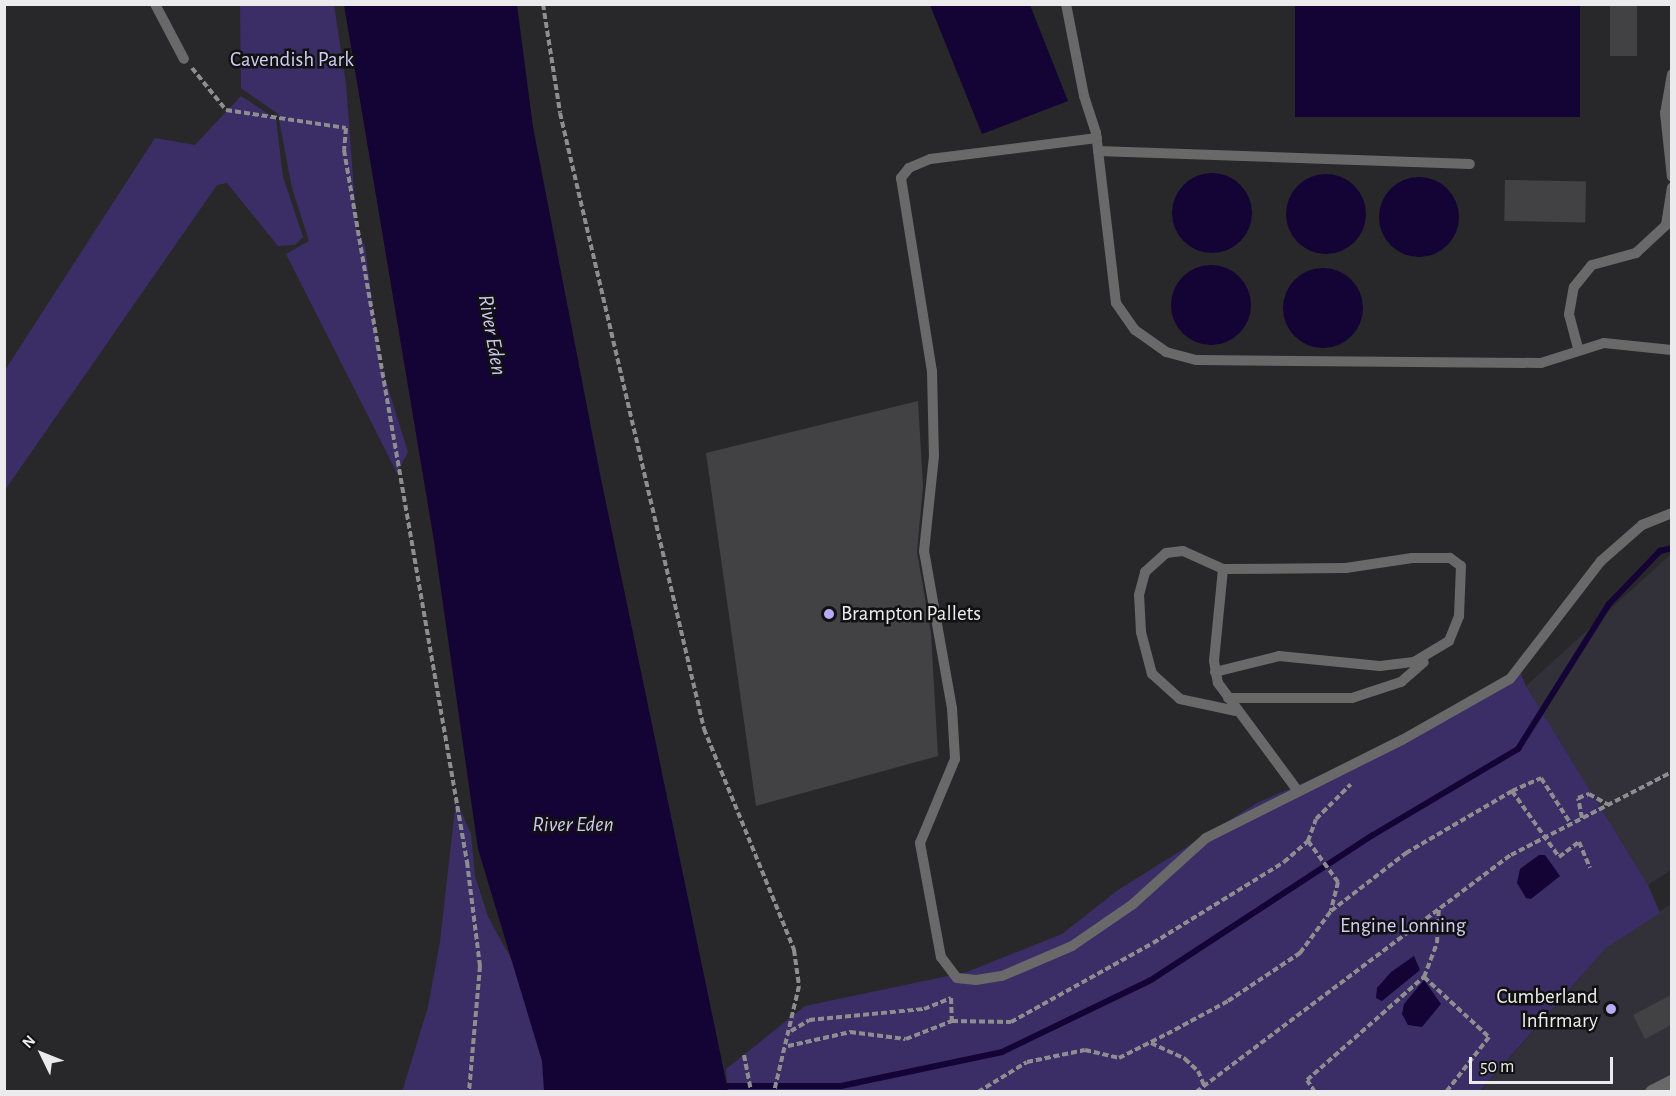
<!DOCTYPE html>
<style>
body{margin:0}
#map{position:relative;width:1676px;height:1096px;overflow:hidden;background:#28282a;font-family:"Alegreya Sans",sans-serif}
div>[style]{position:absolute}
.built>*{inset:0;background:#323139}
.green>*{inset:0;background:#3b2e67}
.water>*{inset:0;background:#140335;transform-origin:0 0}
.round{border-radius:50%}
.stream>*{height:6px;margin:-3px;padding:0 3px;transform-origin:3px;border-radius:3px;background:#140335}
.building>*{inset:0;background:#424245;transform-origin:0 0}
.path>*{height:4px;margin-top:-2px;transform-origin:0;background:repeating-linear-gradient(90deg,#8e8e90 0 6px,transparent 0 9px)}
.service>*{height:10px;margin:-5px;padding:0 5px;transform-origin:5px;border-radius:5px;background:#69696a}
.minor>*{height:15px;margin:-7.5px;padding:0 7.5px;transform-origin:7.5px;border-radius:7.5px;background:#69696a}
.dots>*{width:16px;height:16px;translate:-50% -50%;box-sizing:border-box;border:3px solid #111112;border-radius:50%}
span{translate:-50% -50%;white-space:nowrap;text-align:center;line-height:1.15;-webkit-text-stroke:5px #111112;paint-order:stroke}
.park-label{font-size:21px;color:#d0cbf4}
.poi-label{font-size:21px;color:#ebebed}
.left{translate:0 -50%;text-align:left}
.right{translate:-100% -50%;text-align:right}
.water-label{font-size:22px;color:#cdc7f0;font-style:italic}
.frame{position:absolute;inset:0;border:6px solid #ebebed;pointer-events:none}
.north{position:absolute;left:12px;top:1024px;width:60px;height:60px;-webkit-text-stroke:4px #111112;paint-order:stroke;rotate:313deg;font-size:16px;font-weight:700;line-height:24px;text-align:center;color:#ebebed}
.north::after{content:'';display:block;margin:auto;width:21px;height:27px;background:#ebebed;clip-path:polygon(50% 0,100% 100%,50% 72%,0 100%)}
.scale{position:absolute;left:1469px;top:1057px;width:144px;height:27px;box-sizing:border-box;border:3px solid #ebebed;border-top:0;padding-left:8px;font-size:18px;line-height:21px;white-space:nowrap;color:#ebebed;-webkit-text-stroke:4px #111112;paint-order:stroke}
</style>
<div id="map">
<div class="built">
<i style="clip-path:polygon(1671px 554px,1671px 870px,1648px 885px,1526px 686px)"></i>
<i style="clip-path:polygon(1671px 904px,1671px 1091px,1480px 1092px,1606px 948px)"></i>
</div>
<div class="green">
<i style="clip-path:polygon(240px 5px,334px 5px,346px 84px,357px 230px,365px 246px,380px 362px,408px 452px,397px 473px,286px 254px,309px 241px,292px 188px,278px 114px,241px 88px)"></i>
<i style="clip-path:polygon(241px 96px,276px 119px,283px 177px,303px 237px,295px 245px,278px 246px,227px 183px,217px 185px,5px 490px,5px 370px,155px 138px,195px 145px)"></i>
<i style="clip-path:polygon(1519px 669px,1526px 686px,1648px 885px,1660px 913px,1606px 948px,1480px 1091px,728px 1092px,726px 1069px,805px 1006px,967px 972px,1062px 934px,1118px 890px,1257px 803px,1402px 740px)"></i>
<i style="clip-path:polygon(456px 800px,471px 834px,475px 876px,488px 917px,519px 973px,539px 1035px,547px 1091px,402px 1092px,428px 1007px,440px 942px)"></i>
</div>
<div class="water">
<i style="clip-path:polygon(344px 5px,517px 5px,533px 127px,600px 474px,728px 1091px,544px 1091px,542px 1061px,478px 849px,434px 541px)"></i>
<i style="clip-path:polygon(930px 5px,1030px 5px,1068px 101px,982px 134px)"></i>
<i style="left:1295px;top:5px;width:285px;height:112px"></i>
<i class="round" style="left:1172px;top:173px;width:80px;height:80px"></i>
<i class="round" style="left:1286px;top:174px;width:80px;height:80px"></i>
<i class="round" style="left:1379px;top:177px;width:80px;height:80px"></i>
<i class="round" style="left:1171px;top:265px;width:80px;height:80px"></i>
<i class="round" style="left:1283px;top:268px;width:80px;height:80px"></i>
<i style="clip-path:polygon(1539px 855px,1545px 855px,1560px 876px,1531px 899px,1526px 898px,1517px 883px,1520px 869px)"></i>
<i style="clip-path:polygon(1414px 956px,1420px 970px,1382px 1001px,1376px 998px,1377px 988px,1391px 972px)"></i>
<i style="clip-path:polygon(1424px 980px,1441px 1004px,1422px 1027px,1408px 1025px,1402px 1014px,1404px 1004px)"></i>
</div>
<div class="stream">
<i style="left:728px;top:1086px;width:113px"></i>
<i style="left:841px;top:1086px;width:165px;rotate:-11.9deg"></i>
<i style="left:1002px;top:1052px;width:165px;rotate:-25.8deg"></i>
<i style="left:1151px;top:980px;width:265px;rotate:-33.2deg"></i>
<i style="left:1373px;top:835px;width:169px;rotate:-30.7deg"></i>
<i style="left:1518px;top:749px;width:171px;rotate:-57.9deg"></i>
<i style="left:1609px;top:604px;width:74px;rotate:-46.1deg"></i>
<i style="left:1660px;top:551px;width:12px;rotate:-14deg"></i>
</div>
<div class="building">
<i style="left:1610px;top:4px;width:27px;height:52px"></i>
<i style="left:1505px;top:180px;width:81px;height:41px;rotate:1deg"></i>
<i style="clip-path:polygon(918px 401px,923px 486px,917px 552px,931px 633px,938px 756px,756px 806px,706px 453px)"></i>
<i style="clip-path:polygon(1671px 995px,1671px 1025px,1645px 1039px,1633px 1015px)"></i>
</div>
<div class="path">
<i style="left:543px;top:4px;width:110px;rotate:81.1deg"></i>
<i style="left:560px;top:113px;width:633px;rotate:76.84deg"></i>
<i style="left:704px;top:729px;width:239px;rotate:67.8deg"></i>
<i style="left:794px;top:950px;width:36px;rotate:82deg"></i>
<i style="left:799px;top:986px;width:109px;rotate:103.3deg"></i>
<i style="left:192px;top:68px;width:54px;rotate:51deg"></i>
<i style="left:226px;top:110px;width:121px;rotate:8.5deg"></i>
<i style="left:346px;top:128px;width:22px;rotate:95deg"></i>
<i style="left:344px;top:150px;width:723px;rotate:80.2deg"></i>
<i style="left:467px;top:862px;width:105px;rotate:82.9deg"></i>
<i style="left:480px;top:966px;width:126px;rotate:95deg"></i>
<i style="left:1512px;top:791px;width:32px;rotate:-24deg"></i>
<i style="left:1541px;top:778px;width:55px;rotate:56.9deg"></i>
<i style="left:1582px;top:818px;width:20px;rotate:-101deg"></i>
<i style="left:1578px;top:798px;width:12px;rotate:-20deg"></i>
<i style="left:1589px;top:794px;width:21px;rotate:29deg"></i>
<i style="left:1308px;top:841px;width:51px;rotate:53.8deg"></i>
<i style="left:1338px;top:882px;width:30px;rotate:104deg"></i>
<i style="left:1331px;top:911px;width:95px;rotate:-37.7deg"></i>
<i style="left:1406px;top:853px;width:123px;rotate:-30.3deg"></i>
<i style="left:1512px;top:791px;width:81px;rotate:54.5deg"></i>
<i style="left:1559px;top:857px;width:25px;rotate:-37deg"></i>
<i style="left:1579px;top:842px;width:28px;rotate:67deg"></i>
<i style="left:1424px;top:977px;width:88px;rotate:42.7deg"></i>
<i style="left:1489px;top:1037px;width:70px;rotate:128deg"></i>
<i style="left:791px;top:1031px;width:21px;rotate:-31deg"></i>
<i style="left:809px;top:1020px;width:116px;rotate:-5.5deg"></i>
<i style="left:924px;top:1009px;width:29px;rotate:-22deg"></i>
<i style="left:951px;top:998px;width:23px;rotate:88deg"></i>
<i style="left:1151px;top:1043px;width:38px;rotate:25deg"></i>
<i style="left:1185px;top:1059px;width:18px;rotate:43deg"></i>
<i style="left:1198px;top:1071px;width:15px;rotate:67deg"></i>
<i style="left:788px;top:1046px;width:64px;rotate:-12.7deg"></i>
<i style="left:850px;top:1032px;width:56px;rotate:7.1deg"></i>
<i style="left:906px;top:1039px;width:49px;rotate:-21.4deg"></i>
<i style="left:952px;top:1021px;width:59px;rotate:1deg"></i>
<i style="left:1011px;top:1022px;width:162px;rotate:-29.1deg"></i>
<i style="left:1153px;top:943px;width:154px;rotate:-31.7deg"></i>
<i style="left:1284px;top:862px;width:32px;rotate:-41deg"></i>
<i style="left:1308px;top:841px;width:23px;rotate:-70deg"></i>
<i style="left:1316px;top:819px;width:49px;rotate:-45deg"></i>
<i style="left:744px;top:1055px;width:38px;rotate:79deg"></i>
<i style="left:978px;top:1092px;width:57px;rotate:-31.5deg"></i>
<i style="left:1027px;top:1062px;width:59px;rotate:-11.7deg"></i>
<i style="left:1085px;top:1050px;width:35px;rotate:13deg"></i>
<i style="left:1119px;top:1058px;width:54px;rotate:-26.6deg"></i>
<i style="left:1167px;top:1034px;width:69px;rotate:-28.4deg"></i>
<i style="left:1228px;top:1001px;width:87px;rotate:-33.7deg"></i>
<i style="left:1300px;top:953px;width:52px;rotate:-53.6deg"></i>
<i style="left:1196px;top:1092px;width:394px;rotate:-37deg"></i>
<i style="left:1511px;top:855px;width:181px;rotate:-27.3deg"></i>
<i style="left:1315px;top:1092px;width:14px;rotate:-124deg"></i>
<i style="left:1307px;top:1080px;width:156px;rotate:-41.4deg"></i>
<i style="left:1424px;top:977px;width:36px;rotate:-69deg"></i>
<i style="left:1437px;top:943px;width:35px;rotate:-87deg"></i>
</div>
<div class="service">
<i style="left:155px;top:4px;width:62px;rotate:62.2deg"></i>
<i style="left:1066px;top:4px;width:94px;rotate:78.9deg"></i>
<i style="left:1084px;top:96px;width:39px;rotate:72deg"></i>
<i style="left:1096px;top:133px;width:171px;rotate:83.3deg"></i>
<i style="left:1116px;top:303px;width:33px;rotate:55deg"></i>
<i style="left:1135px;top:330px;width:38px;rotate:35deg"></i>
<i style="left:1166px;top:352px;width:31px;rotate:15deg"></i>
<i style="left:1196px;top:360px;width:345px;rotate:0.5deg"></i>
<i style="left:1541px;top:363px;width:66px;rotate:-17.6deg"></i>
<i style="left:1604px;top:343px;width:68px;rotate:5.9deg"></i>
<i style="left:1672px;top:74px;width:40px;rotate:100deg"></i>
<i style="left:1665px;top:113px;width:64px;rotate:83.8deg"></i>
<i style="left:1097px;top:138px;width:168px;rotate:172.8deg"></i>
<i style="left:930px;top:159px;width:23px;rotate:157deg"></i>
<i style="left:909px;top:168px;width:13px;rotate:129deg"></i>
<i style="left:901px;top:178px;width:195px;rotate:80.9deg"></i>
<i style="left:932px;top:371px;width:85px;rotate:88.7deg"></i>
<i style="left:934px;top:456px;width:96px;rotate:96deg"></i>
<i style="left:924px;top:551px;width:159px;rotate:79.9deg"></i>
<i style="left:952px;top:708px;width:51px;rotate:86.6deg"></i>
<i style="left:955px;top:759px;width:91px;rotate:112.6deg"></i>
<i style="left:920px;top:843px;width:116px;rotate:79.6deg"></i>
<i style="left:941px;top:957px;width:26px;rotate:53deg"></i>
<i style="left:957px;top:978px;width:19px;rotate:6deg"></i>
<i style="left:976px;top:980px;width:26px;rotate:-9deg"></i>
<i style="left:1002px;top:976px;width:76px;rotate:-23.2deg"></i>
<i style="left:1072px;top:946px;width:74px;rotate:-34.5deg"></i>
<i style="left:1133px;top:904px;width:98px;rotate:-42.1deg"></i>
<i style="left:1206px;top:838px;width:219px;rotate:-26.6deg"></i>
<i style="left:1402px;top:740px;width:124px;rotate:-29.5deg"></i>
<i style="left:1510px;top:679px;width:149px;rotate:-52.4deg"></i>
<i style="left:1601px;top:561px;width:55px;rotate:-41.3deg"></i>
<i style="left:1642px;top:525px;width:32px;rotate:-22deg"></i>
<i style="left:1098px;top:151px;width:372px;rotate:2deg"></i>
<i style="left:1578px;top:348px;width:35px;rotate:-105deg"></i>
<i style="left:1569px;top:314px;width:27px;rotate:-80deg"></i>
<i style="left:1574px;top:287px;width:28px;rotate:-51deg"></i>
<i style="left:1592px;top:265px;width:46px;rotate:-15.3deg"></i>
<i style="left:1636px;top:253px;width:41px;rotate:-43deg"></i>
<i style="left:1666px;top:225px;width:38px;rotate:-81deg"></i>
<i style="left:1215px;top:672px;width:66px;rotate:-14deg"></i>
<i style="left:1279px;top:656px;width:101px;rotate:5.7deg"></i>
<i style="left:1380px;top:666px;width:34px;rotate:-7deg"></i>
<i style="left:1414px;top:662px;width:41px;rotate:-31deg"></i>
<i style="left:1449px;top:641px;width:27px;rotate:-68deg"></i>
<i style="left:1459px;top:616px;width:50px;rotate:-87.7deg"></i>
<i style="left:1461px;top:566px;width:14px;rotate:-144deg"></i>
<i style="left:1450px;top:558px;width:38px;rotate:180deg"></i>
<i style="left:1412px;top:558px;width:67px;rotate:171.4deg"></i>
<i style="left:1346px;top:568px;width:123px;rotate:179.5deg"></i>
<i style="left:1228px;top:698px;width:124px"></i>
<i style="left:1352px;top:698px;width:52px;rotate:-18.1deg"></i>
<i style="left:1401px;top:682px;width:30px;rotate:-41deg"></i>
<i style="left:1236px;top:711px;width:57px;rotate:-167.9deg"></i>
<i style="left:1180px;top:699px;width:38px;rotate:-138deg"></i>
<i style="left:1152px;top:674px;width:43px;rotate:-104.7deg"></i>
<i style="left:1141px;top:632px;width:37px;rotate:-93deg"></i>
<i style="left:1139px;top:595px;width:24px;rotate:-75deg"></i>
<i style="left:1145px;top:572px;width:28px;rotate:-42deg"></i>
<i style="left:1166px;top:553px;width:17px;rotate:-7deg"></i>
<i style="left:1183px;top:551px;width:44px;rotate:24.2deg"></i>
<i style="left:1223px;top:569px;width:92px;rotate:95.6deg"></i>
<i style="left:1214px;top:661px;width:22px;rotate:80deg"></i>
<i style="left:1218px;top:683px;width:134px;rotate:53.5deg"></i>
</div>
<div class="minor">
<i style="left:1652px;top:1092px;width:22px;rotate:-27deg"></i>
</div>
<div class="dots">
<i style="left:829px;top:614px;background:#b8abf7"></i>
<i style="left:1611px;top:1009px;background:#b8abf7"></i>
</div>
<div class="park-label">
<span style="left:292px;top:60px">Cavendish Park</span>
<span style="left:1403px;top:926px">Engine Lonning</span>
</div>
<div class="poi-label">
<span class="left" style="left:841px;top:614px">Brampton Pallets</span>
<span class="right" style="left:1598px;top:1009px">Cumberland<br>Infirmary</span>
</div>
<div class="water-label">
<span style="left:492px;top:335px;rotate:80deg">River Eden</span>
<span style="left:573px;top:825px">River Eden</span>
</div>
<div class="frame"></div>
<div class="north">N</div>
<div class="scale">50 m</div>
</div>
